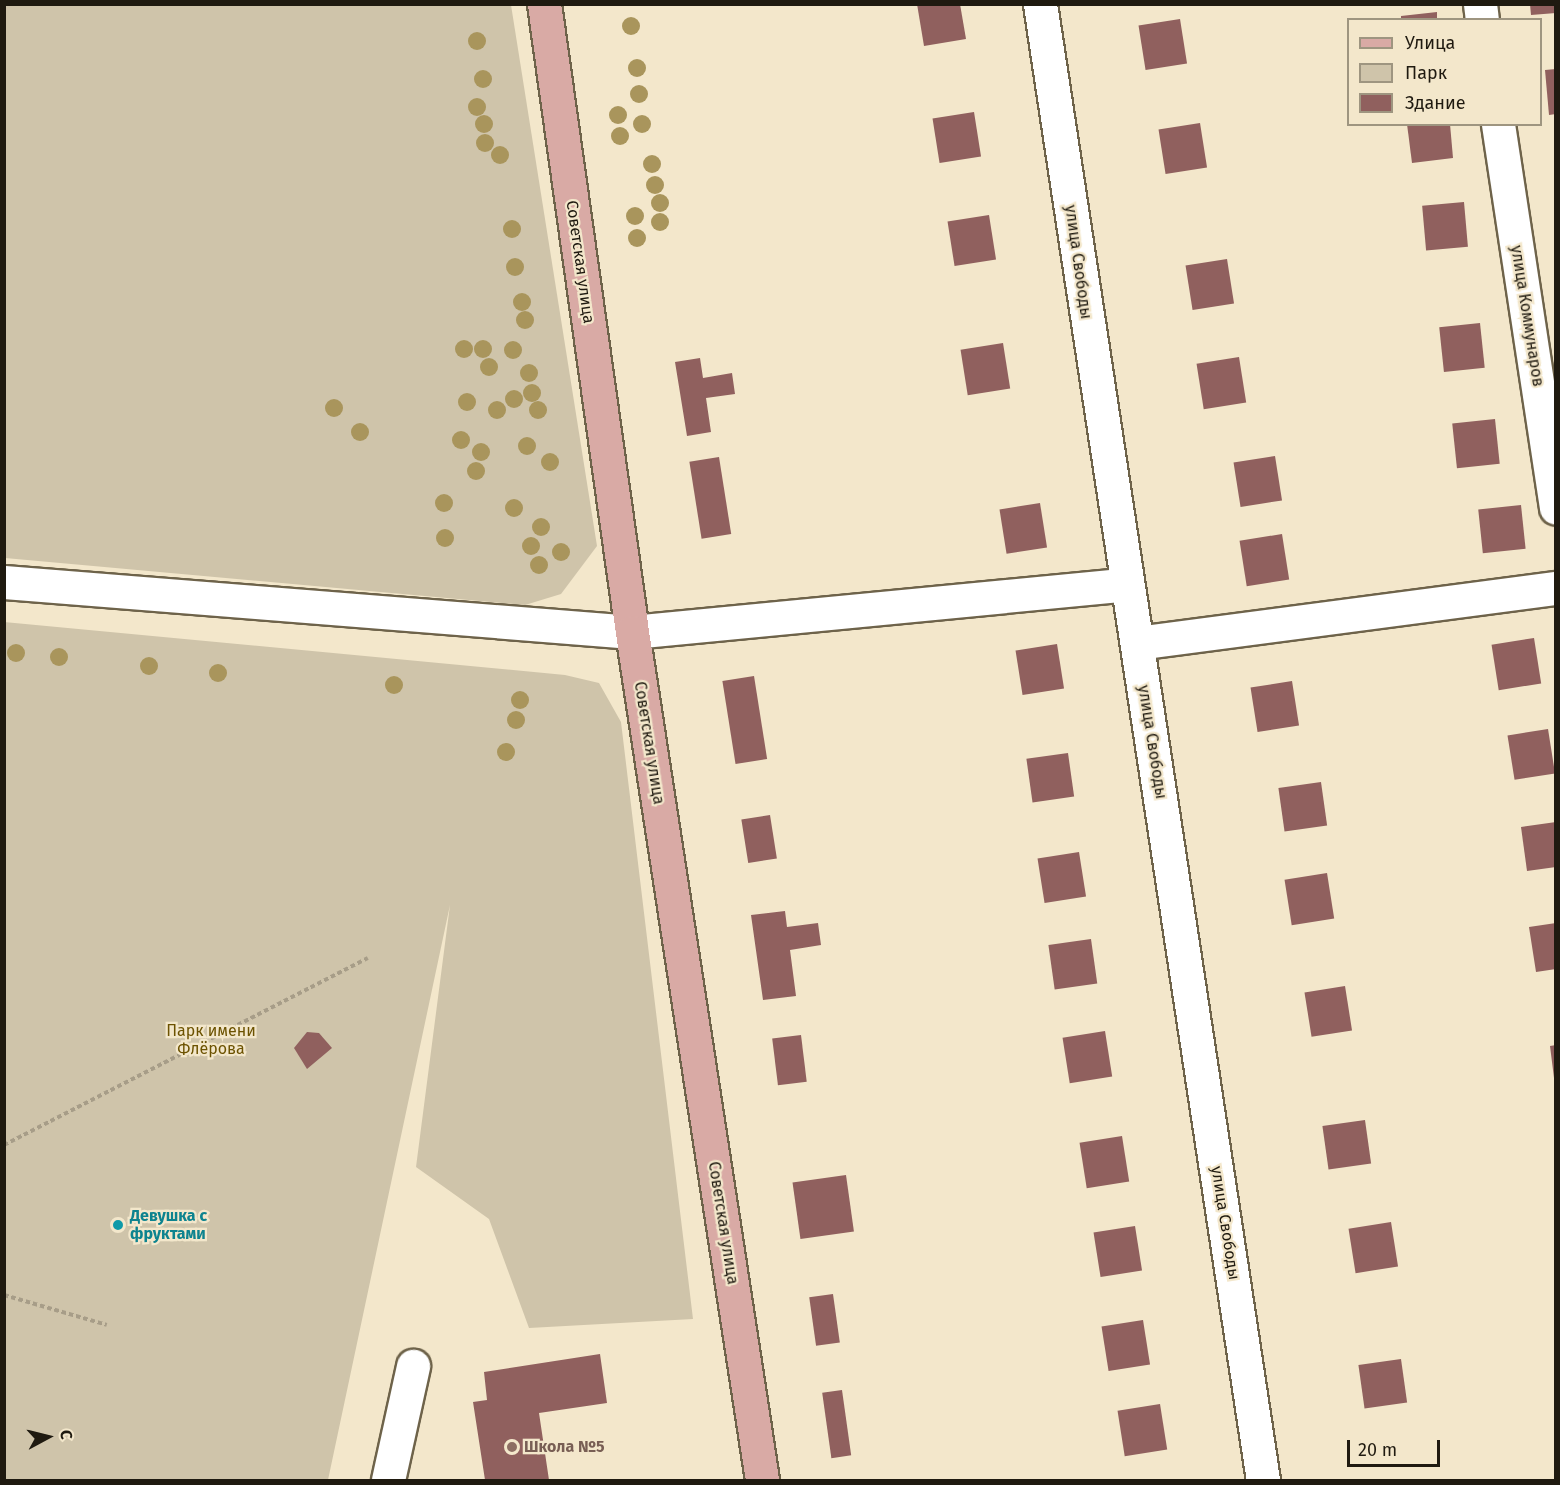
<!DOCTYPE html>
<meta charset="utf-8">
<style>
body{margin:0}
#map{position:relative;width:1560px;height:1485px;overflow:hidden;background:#f3e7cb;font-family:"Fira Sans",sans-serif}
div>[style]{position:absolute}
.green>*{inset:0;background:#cfc4aa}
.building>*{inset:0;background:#90605e;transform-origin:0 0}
.path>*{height:4px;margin-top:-2px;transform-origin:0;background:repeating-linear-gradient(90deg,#a79d88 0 4.5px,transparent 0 7.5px)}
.roads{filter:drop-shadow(2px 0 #6e634a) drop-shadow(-2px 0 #6e634a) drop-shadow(0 2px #6e634a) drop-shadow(0 -2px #6e634a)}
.minor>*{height:33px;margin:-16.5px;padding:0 16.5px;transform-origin:16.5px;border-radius:16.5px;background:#fff}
.major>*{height:33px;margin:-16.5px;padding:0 16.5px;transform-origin:16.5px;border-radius:16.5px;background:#d9aaa5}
.trees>*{width:18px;height:18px;margin:-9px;border-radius:50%;background:#a9955c}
.dots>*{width:16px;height:16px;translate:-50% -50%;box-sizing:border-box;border:3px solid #f3e7cb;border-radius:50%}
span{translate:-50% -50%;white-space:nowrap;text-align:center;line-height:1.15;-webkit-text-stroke:4.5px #f3e7cb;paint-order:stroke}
.street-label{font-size:16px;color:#1f1a10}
.park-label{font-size:16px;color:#6c5201}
.culture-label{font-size:16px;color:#0d838f;font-weight:700}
.left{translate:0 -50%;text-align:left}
.education-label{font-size:16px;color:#785e54;font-weight:700}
.frame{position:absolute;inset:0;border:6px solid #1f1a10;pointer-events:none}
.legend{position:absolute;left:1347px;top:18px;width:195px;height:108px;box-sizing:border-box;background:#f3e7cb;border:2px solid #9e9580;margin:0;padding:8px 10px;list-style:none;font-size:18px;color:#1f1a10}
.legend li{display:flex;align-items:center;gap:12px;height:30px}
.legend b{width:30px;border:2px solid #9e9580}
.north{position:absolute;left:18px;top:1407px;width:60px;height:60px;-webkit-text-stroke:4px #f3e7cb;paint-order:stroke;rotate:83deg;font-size:16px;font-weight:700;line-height:24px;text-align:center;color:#1f1a10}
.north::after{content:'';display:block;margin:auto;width:21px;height:27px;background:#1f1a10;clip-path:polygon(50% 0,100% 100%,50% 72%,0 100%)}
.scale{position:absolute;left:1347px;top:1440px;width:93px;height:27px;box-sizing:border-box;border:3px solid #1f1a10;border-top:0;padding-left:8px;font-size:18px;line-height:21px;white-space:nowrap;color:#1f1a10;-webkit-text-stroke:4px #f3e7cb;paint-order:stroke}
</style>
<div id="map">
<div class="green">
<i style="clip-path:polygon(4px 5px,511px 5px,597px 546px,561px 594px,525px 605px,5px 558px)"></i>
<i style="clip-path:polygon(4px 622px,565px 675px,599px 683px,621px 722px,693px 1319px,529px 1328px,489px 1219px,416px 1167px,450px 905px,328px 1480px,5px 1480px)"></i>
</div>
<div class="building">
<i style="clip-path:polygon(917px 4px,960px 4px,966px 39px,924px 46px)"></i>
<i style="clip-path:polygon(1530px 4px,1556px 4px,1556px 13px,1531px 15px)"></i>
<i style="clip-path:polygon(1437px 12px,1437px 20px,1401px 20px,1401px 16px)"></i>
<i style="left:1180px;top:19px;width:45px;height:42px;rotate:81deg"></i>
<i style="clip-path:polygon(1556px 69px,1556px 114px,1549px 115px,1545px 70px)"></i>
<i style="left:974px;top:112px;width:45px;height:42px;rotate:81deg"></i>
<i style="left:1200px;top:123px;width:45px;height:42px;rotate:81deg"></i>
<i style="clip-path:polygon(1407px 124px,1450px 124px,1453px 158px,1412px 163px)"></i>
<i style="left:1464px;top:202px;width:45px;height:42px;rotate:85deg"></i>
<i style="left:989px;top:215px;width:45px;height:42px;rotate:81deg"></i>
<i style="left:1227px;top:259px;width:45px;height:42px;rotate:81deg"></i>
<i style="left:1480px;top:323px;width:45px;height:41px;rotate:84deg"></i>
<i style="left:1003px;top:343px;width:46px;height:43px;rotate:81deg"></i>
<i style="left:1239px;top:357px;width:46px;height:43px;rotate:81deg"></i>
<i style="clip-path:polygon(700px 358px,703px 378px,732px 373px,735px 394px,706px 398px,711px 432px,687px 436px,675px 362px)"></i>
<i style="left:1495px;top:419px;width:45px;height:43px;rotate:84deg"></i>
<i style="left:1275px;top:456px;width:45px;height:42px;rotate:81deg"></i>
<i style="left:719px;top:457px;width:78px;height:30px;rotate:81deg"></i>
<i style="left:1040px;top:503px;width:45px;height:41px;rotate:81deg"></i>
<i style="left:1521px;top:505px;width:44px;height:43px;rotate:84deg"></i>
<i style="left:1282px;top:534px;width:46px;height:43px;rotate:81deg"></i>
<i style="left:1534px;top:638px;width:46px;height:43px;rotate:81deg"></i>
<i style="left:1057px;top:644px;width:45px;height:42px;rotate:81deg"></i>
<i style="left:754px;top:676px;width:84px;height:32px;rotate:81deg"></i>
<i style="left:1292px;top:681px;width:45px;height:42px;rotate:81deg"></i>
<i style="left:1548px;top:729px;width:45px;height:41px;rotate:81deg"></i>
<i style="left:1068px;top:753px;width:44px;height:42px;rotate:82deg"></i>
<i style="left:1321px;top:782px;width:44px;height:43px;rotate:82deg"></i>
<i style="left:770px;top:815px;width:44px;height:29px;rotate:81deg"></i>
<i style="clip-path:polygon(1556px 822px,1556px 867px,1527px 871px,1521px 827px)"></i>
<i style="left:1079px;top:852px;width:45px;height:42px;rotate:81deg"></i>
<i style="left:1327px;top:873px;width:46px;height:43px;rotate:81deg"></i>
<i style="clip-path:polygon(785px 911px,787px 927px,818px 923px,821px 945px,790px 950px,796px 996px,763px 1000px,751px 915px)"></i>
<i style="clip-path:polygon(1556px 923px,1556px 969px,1536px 972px,1529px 927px)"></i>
<i style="left:1091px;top:939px;width:45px;height:43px;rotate:82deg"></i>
<i style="left:1345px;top:986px;width:45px;height:41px;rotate:81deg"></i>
<i style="left:1105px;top:1031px;width:46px;height:43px;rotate:81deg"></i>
<i style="clip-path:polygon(307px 1032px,319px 1033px,332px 1048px,307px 1069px,294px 1048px)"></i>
<i style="left:801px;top:1035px;width:47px;height:29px;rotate:83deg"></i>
<i style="clip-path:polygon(1556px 1045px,1556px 1078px,1554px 1078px,1550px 1046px)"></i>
<i style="left:1365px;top:1120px;width:44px;height:43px;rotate:82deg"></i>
<i style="left:1122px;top:1136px;width:46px;height:43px;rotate:81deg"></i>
<i style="left:846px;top:1175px;width:57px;height:54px;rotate:82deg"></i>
<i style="left:1391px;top:1222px;width:45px;height:43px;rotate:81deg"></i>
<i style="left:1135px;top:1226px;width:45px;height:42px;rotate:81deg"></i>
<i style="left:833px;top:1294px;width:49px;height:24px;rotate:82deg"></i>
<i style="left:1143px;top:1320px;width:45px;height:42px;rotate:81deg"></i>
<i style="clip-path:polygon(600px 1354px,607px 1403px,539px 1413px,549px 1480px,485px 1480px,473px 1402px,487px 1400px,484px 1372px)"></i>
<i style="left:1401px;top:1359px;width:44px;height:43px;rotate:82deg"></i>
<i style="left:842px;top:1390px;width:66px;height:20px;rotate:82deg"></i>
<i style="left:1160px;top:1404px;width:46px;height:43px;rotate:81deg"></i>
</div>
<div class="path">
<i style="left:4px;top:1145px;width:409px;rotate:-27.2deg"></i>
<i style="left:4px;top:1295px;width:107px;rotate:16.2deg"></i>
</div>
<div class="roads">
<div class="minor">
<i style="left:1040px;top:4px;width:1493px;rotate:81.41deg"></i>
<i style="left:1480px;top:4px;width:16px;rotate:83deg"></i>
<i style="left:1498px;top:124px;width:388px;rotate:81.4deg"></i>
<i style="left:4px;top:582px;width:630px;rotate:4.55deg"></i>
<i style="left:632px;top:632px;width:497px;rotate:-5.5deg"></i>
<i style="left:1137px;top:643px;width:423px;rotate:-7.5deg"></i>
<i style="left:388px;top:1480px;width:117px;rotate:-77.6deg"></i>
</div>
<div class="major">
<i style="left:544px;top:4px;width:634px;rotate:82.02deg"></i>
<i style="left:632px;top:632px;width:858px;rotate:81.28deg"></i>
</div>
</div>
<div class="trees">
<i style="left:631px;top:26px"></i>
<i style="left:477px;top:41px"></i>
<i style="left:637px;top:68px"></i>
<i style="left:483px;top:79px"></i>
<i style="left:639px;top:94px"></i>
<i style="left:477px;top:107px"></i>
<i style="left:618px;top:115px"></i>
<i style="left:484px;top:124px"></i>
<i style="left:642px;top:124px"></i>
<i style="left:620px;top:136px"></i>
<i style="left:485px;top:143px"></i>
<i style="left:500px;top:155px"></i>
<i style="left:652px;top:164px"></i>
<i style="left:655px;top:185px"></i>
<i style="left:660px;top:203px"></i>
<i style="left:635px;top:216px"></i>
<i style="left:660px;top:222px"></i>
<i style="left:512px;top:229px"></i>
<i style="left:637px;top:238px"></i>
<i style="left:515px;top:267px"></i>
<i style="left:522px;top:302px"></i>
<i style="left:525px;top:320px"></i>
<i style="left:464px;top:349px"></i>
<i style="left:483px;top:349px"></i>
<i style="left:513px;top:350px"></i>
<i style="left:489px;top:367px"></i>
<i style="left:529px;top:373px"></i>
<i style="left:532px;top:393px"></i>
<i style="left:514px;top:399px"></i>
<i style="left:467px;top:402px"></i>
<i style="left:334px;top:408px"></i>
<i style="left:497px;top:410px"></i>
<i style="left:538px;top:410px"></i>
<i style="left:360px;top:432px"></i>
<i style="left:461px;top:440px"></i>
<i style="left:527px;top:446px"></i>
<i style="left:481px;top:452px"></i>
<i style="left:550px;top:462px"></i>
<i style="left:476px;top:471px"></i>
<i style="left:444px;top:503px"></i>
<i style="left:514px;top:508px"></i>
<i style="left:541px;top:527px"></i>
<i style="left:445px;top:538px"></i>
<i style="left:531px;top:546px"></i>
<i style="left:561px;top:552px"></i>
<i style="left:539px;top:565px"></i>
<i style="left:16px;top:653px"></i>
<i style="left:59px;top:657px"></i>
<i style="left:149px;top:666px"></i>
<i style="left:218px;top:673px"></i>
<i style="left:394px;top:685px"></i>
<i style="left:520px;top:700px"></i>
<i style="left:516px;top:720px"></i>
<i style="left:506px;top:752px"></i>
</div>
<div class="dots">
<i style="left:118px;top:1225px;background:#0f9aa8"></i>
<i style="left:512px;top:1447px;background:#8d6e63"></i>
</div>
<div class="street-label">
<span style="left:580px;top:262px;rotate:82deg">Советская улица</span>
<span style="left:1078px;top:262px;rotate:82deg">улица Свободы</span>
<span style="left:1527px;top:316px;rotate:81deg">улица Коммунаров</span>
<span style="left:1152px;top:742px;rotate:81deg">улица Свободы</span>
<span style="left:649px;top:743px;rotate:81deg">Советская улица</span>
<span style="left:723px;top:1223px;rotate:81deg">Советская улица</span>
<span style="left:1225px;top:1223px;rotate:81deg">улица Свободы</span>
</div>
<div class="park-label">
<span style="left:211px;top:1040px">Парк имени<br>Флёрова</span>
</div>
<div class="culture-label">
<span class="left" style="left:130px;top:1225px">Девушка с<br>фруктами</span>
</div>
<div class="education-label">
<span class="left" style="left:524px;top:1447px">Школа №5</span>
</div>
<div class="frame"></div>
<ul class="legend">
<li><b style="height:8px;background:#d9aaa5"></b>Улица</li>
<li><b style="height:16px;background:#cfc4aa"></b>Парк</li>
<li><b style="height:16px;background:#90605e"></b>Здание</li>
</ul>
<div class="north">С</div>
<div class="scale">20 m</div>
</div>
